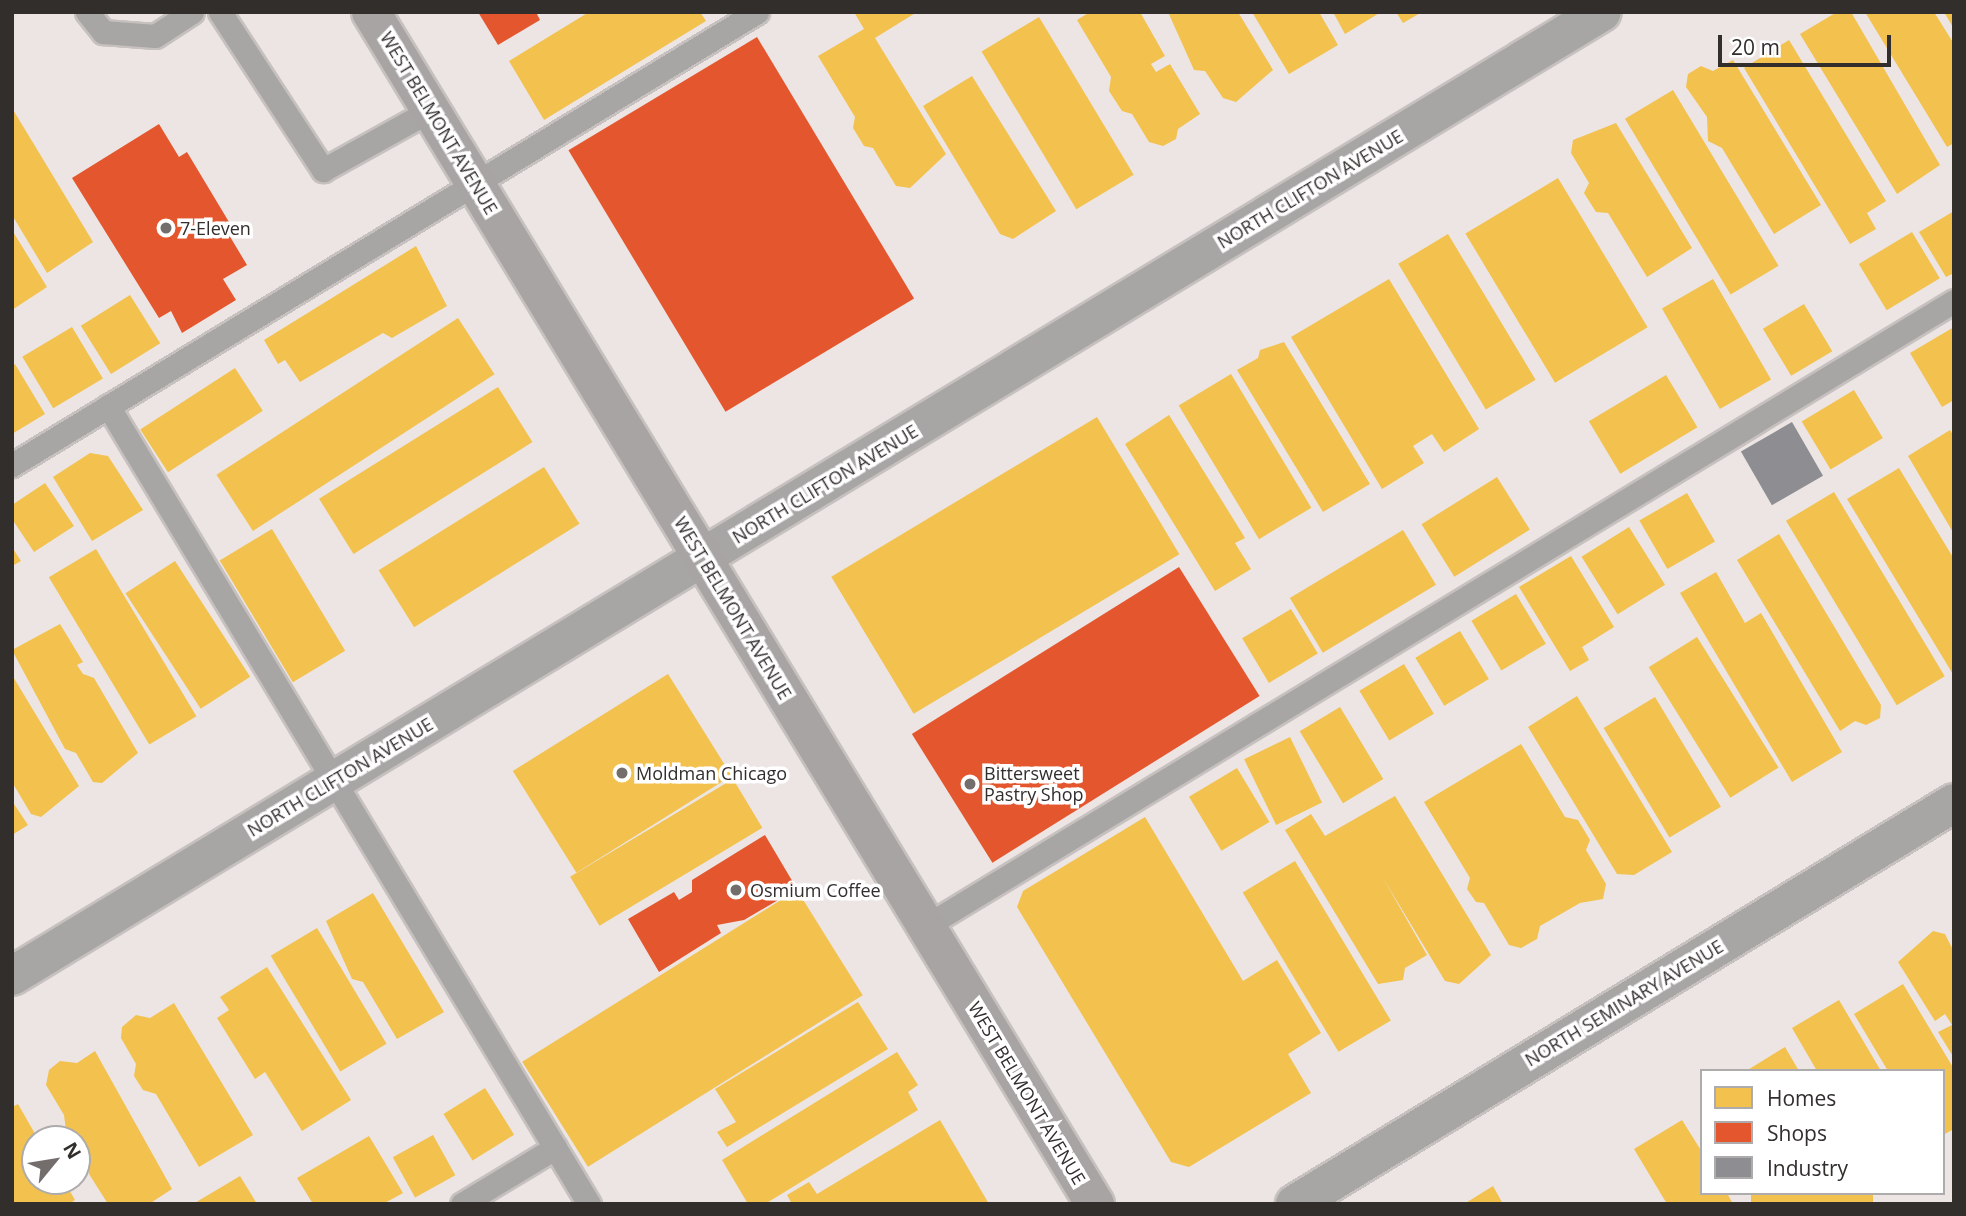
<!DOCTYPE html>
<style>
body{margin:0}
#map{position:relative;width:1966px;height:1216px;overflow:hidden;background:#ece5e3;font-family:"Open Sans",sans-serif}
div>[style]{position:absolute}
.homes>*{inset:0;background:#f2c14e;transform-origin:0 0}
.shops>*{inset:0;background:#e4572e;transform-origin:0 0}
.industry>*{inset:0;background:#8d8d92;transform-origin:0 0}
.roads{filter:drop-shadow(2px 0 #c6c1bf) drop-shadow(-2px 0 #c6c1bf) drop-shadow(0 2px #c6c1bf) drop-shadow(0 -2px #c6c1bf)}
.service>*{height:23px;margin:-11.5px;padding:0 11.5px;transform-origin:11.5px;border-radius:11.5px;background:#a8a5a5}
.minor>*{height:38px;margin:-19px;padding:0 19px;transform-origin:19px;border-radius:19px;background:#a8a5a5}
.secondary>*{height:38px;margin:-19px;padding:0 19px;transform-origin:19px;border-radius:19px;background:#a8a4a3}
.dots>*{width:19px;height:19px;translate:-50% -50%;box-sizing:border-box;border:4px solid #fff;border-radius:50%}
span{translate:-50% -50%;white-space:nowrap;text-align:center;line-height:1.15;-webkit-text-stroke:7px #fff;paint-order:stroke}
.street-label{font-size:18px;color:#322e2c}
.poi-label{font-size:18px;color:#322e2c}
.left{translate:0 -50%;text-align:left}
.frame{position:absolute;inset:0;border:14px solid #322e2c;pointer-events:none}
.legend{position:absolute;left:1700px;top:1069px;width:245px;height:126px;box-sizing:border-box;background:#fff;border:2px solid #adabab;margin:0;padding:9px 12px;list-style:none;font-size:21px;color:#322e2c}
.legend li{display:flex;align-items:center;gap:14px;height:35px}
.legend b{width:35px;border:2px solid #adabab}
.north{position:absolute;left:21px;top:1125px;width:70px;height:70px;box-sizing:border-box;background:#fff;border:2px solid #adabab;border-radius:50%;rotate:60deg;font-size:19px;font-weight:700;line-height:28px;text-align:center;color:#322e2c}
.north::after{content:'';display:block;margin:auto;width:24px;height:32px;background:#736e6c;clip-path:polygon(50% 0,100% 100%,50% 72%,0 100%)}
.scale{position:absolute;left:1718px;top:35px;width:173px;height:32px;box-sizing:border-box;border:4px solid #322e2c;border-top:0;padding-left:9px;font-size:21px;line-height:24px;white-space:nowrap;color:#322e2c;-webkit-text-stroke:5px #fff;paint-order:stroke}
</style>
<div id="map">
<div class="homes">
<i style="clip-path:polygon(589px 12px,700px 12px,706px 21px,544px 120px,509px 61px)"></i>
<i style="clip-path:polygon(854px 12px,917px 12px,875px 38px,946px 154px,910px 188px,896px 186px,873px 148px,864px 146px,853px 128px,855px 117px,818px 56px,864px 29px)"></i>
<i style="clip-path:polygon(1090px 12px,1140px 12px,1165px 56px,1151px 64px,1156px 72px,1170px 64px,1200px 114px,1178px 129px,1176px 139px,1163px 146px,1149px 142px,1132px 114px,1122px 111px,1109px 91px,1111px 77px,1077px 20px)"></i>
<i style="clip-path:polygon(1168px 12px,1238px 12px,1273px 70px,1236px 102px,1223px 98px,1205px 71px,1194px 70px)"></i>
<i style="clip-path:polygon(1252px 12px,1319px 12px,1338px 45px,1289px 74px)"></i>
<i style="clip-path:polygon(1333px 12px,1381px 12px,1345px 34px)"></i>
<i style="clip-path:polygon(1396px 12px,1422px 12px,1403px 23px)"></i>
<i style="clip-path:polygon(1837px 12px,1851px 12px,1940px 165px,1897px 194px,1800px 34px)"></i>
<i style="clip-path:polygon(1865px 12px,1934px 12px,1954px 44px,1954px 143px,1947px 147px)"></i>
<i style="clip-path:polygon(1944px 12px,1954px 12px,1954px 29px)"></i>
<i style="left:1039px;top:17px;width:184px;height:67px;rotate:59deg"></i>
<i style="clip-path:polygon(1789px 40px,1886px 201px,1867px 213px,1876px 229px,1850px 244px,1744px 68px)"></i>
<i style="clip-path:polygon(1733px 60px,1821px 205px,1774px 234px,1722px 148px,1708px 141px,1707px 117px,1686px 87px,1688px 74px,1701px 66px,1713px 71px)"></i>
<i style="clip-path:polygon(972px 76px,1056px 211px,1013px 239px,1000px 234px,923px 106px)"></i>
<i style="left:1673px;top:90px;width:205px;height:56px;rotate:59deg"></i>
<i style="clip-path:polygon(12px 108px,93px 242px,47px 273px,12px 215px)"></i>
<i style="clip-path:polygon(1616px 123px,1692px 248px,1647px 277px,1608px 213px,1596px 212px,1584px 193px,1589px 183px,1571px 153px,1573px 140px)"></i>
<i style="left:1558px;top:178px;width:174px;height:108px;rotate:59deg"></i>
<i style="clip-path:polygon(1954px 211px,1954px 273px,1946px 277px,1919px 232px)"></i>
<i style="clip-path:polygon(12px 230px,47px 287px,12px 310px)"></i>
<i style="left:1912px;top:232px;width:54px;height:62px;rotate:59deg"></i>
<i style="left:1448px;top:234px;width:170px;height:58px;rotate:59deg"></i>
<i style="clip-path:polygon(416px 246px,447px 306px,392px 338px,383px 333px,300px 382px,285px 360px,278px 364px,264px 340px)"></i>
<i style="clip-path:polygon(1389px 279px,1479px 429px,1444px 452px,1432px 434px,1413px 446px,1424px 463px,1382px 489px,1291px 337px)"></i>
<i style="left:1713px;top:279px;width:116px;height:59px;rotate:60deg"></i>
<i style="left:130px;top:295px;width:57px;height:58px;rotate:58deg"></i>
<i style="left:1804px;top:304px;width:55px;height:48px;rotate:59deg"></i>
<i style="left:458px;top:318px;width:67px;height:288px;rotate:57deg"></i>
<i style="left:72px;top:327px;width:60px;height:58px;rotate:59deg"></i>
<i style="clip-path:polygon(1954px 327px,1954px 400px,1942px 407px,1910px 353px)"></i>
<i style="clip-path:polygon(1284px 342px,1370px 484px,1323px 512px,1237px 370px,1258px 358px,1260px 350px)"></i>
<i style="clip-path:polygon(15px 364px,45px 414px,12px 434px,12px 366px)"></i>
<i style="left:235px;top:368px;width:51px;height:113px;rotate:57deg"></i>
<i style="left:1231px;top:374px;width:156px;height:61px;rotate:59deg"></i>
<i style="left:1666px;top:375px;width:61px;height:90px;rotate:59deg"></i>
<i style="left:498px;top:387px;width:65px;height:211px;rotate:58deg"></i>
<i style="left:1854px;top:390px;width:56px;height:61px;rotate:59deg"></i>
<i style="clip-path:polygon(1169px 415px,1245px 538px,1235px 543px,1251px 569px,1215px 591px,1125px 444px)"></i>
<i style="left:1097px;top:417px;width:160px;height:310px;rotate:59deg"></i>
<i style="clip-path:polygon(1950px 430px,1954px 436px,1954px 534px,1908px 456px)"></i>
<i style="clip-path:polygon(90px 453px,108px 456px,143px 510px,92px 541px,53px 477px)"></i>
<i style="left:544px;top:467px;width:67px;height:195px;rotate:58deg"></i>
<i style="clip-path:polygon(1899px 468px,1954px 559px,1954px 676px,1847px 499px)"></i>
<i style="left:1497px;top:477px;width:62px;height:89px;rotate:58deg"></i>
<i style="clip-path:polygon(45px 483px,74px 526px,34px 552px,12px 519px,12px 505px)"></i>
<i style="left:1834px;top:492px;width:215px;height:56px;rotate:59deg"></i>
<i style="left:1687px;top:493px;width:56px;height:55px;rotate:60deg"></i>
<i style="left:1629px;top:527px;width:68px;height:56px;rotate:58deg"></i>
<i style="left:272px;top:529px;width:142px;height:61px;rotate:59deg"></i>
<i style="left:1403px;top:530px;width:64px;height:132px;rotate:59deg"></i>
<i style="clip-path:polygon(1779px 534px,1881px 705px,1880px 718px,1866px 725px,1855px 721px,1840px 731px,1737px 560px)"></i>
<i style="clip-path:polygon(12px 547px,21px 561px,12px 566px)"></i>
<i style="left:96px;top:549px;width:195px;height:55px;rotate:59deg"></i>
<i style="clip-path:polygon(1571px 556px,1614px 627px,1582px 647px,1589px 660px,1570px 671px,1519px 587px)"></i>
<i style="left:175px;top:561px;width:138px;height:59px;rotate:57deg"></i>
<i style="clip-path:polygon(1716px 572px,1745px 623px,1761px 613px,1842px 752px,1792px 782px,1680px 593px)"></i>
<i style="left:1516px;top:594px;width:58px;height:52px;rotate:59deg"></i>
<i style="left:1291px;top:609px;width:52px;height:57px;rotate:59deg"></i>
<i style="clip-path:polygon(60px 624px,83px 662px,77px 665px,83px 674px,94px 678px,138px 753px,102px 783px,93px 782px,76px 753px,65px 749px,12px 650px)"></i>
<i style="left:1460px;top:631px;width:56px;height:52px;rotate:59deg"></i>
<i style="left:1697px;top:637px;width:154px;height:57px;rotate:58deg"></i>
<i style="left:1404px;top:664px;width:58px;height:52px;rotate:59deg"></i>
<i style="left:668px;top:674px;width:120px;height:183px;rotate:58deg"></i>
<i style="clip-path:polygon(12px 675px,79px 786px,41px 817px,31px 814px,12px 782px)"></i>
<i style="clip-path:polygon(1577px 696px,1672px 852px,1634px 875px,1617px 874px,1528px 727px)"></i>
<i style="left:1655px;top:697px;width:128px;height:60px;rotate:59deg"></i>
<i style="left:1340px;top:707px;width:84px;height:47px;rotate:59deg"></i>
<i style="left:1290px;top:737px;width:73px;height:51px;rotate:64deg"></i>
<i style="clip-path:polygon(1521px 744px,1565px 817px,1578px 820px,1590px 840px,1586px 850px,1606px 884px,1603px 899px,1580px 903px,1540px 926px,1537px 939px,1521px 948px,1509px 945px,1484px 903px,1476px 902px,1467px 889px,1470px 878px,1424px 802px)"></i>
<i style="left:1237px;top:768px;width:63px;height:56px;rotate:59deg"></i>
<i style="left:733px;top:779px;width:57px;height:190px;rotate:59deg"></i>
<i style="clip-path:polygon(1395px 796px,1491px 955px,1459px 984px,1445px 981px,1383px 878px,1427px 955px,1405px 968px,1403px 980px,1378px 984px,1285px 830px,1311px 814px,1325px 836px)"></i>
<i style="clip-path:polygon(12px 801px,28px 825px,12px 835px)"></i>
<i style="clip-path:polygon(1145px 817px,1243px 981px,1277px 960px,1321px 1033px,1288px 1054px,1311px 1093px,1189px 1167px,1171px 1162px,1017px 907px,1023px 891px)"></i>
<i style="left:1295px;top:861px;width:186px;height:61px;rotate:59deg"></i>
<i style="left:797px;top:890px;width:124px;height:324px;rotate:58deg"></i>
<i style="clip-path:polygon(373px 893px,444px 1012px,397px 1039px,363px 982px,352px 979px,326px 921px)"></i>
<i style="left:317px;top:928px;width:135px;height:54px;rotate:59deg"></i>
<i style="clip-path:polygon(1933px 931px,1945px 934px,1954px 952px,1954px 1058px,1938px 1032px,1952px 1025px,1945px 1014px,1935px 1021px,1898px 962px)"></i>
<i style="clip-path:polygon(267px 967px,351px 1100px,302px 1131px,265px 1072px,255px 1079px,217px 1018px,229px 1010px,220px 997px)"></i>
<i style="clip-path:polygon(1903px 984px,1954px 1069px,1954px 1129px,1943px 1135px,1943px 1071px,1888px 1071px,1854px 1014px)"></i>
<i style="clip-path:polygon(1839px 1000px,1881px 1071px,1817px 1071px,1792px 1028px)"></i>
<i style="clip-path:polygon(858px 1002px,888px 1049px,727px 1147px,717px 1132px,736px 1122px,715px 1089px)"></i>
<i style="clip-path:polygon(174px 1003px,253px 1135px,199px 1167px,156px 1094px,143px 1090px,134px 1076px,136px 1064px,121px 1038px,122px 1027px,136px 1015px,150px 1018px)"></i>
<i style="clip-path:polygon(1785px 1047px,1799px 1071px,1746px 1071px)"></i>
<i style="clip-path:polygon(95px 1051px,172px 1189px,149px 1204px,108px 1204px,89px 1174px,83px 1147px,67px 1139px,64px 1115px,46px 1085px,49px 1070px,60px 1061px,77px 1063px)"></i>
<i style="clip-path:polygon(897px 1052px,918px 1085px,908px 1092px,918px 1110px,765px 1204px,748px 1204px,722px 1160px)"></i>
<i style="left:485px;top:1088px;width:55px;height:49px;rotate:58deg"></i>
<i style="clip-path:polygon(18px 1104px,38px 1139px,35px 1181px,64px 1181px,75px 1200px,69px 1204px,12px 1204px,12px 1107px)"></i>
<i style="clip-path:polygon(940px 1120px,989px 1204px,792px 1204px,787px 1195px,809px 1182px,817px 1194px)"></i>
<i style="clip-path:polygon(1682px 1120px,1702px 1152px,1702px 1193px,1727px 1193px,1733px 1204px,1667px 1204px,1634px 1149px)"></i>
<i style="left:433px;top:1135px;width:46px;height:46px;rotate:61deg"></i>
<i style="clip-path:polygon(369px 1136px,403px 1193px,383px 1204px,313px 1204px,297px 1178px)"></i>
<i style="clip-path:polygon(240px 1176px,257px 1204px,193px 1204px)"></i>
<i style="clip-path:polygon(1493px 1186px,1503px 1204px,1464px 1204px)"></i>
<i style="left:1751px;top:1193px;width:122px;height:13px"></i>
</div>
<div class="shops">
<i style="clip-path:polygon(478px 12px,536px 12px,540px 20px,498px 45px)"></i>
<i style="left:757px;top:37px;width:305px;height:220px;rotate:59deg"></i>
<i style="clip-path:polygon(159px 124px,179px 157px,187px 152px,232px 227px,226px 230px,247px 265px,223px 279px,236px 300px,182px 333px,171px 311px,159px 318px,72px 178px)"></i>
<i style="left:1179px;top:567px;width:152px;height:315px;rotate:58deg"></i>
<i style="clip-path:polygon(765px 835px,797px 889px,744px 920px,717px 925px,721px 933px,659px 972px,628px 919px,674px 892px,679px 900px,692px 892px,692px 880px)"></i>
</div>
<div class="industry">
<i style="left:1792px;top:422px;width:62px;height:59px;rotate:60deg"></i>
</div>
<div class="roads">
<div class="service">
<i style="left:87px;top:12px;width:26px;rotate:51deg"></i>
<i style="left:103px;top:32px;width:52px;rotate:4.4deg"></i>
<i style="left:155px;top:36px;width:44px;rotate:-33deg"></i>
<i style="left:220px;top:12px;width:189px;rotate:56.9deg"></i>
<i style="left:323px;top:170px;width:124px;rotate:-29.1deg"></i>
<i style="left:108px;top:406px;width:932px;rotate:58.92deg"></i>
<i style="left:12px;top:465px;width:872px;rotate:-31.3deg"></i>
<i style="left:926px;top:926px;width:1203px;rotate:-31.3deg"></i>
<i style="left:462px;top:1204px;width:109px;rotate:-31.1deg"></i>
</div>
<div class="minor">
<i style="left:12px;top:976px;width:1859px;rotate:-31.23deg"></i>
<i style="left:1295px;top:1204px;width:771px;rotate:-31.32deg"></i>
</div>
<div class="secondary">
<i style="left:371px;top:12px;width:1395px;rotate:58.73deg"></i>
</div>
</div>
<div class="dots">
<i style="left:166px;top:228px;background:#736e6c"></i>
<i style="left:622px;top:773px;background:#736e6c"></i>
<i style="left:970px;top:784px;background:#736e6c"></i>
<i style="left:736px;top:890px;background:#736e6c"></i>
</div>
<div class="street-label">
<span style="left:439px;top:123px;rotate:59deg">WEST BELMONT AVENUE</span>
<span style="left:1310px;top:189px;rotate:-31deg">NORTH CLIFTON AVENUE</span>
<span style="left:825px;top:484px;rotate:-31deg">NORTH CLIFTON AVENUE</span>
<span style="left:733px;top:608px;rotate:59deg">WEST BELMONT AVENUE</span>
<span style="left:340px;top:777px;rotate:-31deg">NORTH CLIFTON AVENUE</span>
<span style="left:1624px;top:1003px;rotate:-31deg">NORTH SEMINARY AVENUE</span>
<span style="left:1027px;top:1093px;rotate:59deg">WEST BELMONT AVENUE</span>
</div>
<div class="poi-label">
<span class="left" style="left:180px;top:228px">7-Eleven</span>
<span class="left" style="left:636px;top:773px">Moldman Chicago</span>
<span class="left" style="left:984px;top:784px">Bittersweet<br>Pastry Shop</span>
<span class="left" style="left:750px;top:890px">Osmium Coffee</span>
</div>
<div class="frame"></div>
<ul class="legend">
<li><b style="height:19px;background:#f2c14e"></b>Homes</li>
<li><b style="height:19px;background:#e4572e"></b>Shops</li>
<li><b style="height:19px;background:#8d8d92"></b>Industry</li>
</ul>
<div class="north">N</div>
<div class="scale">20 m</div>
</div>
